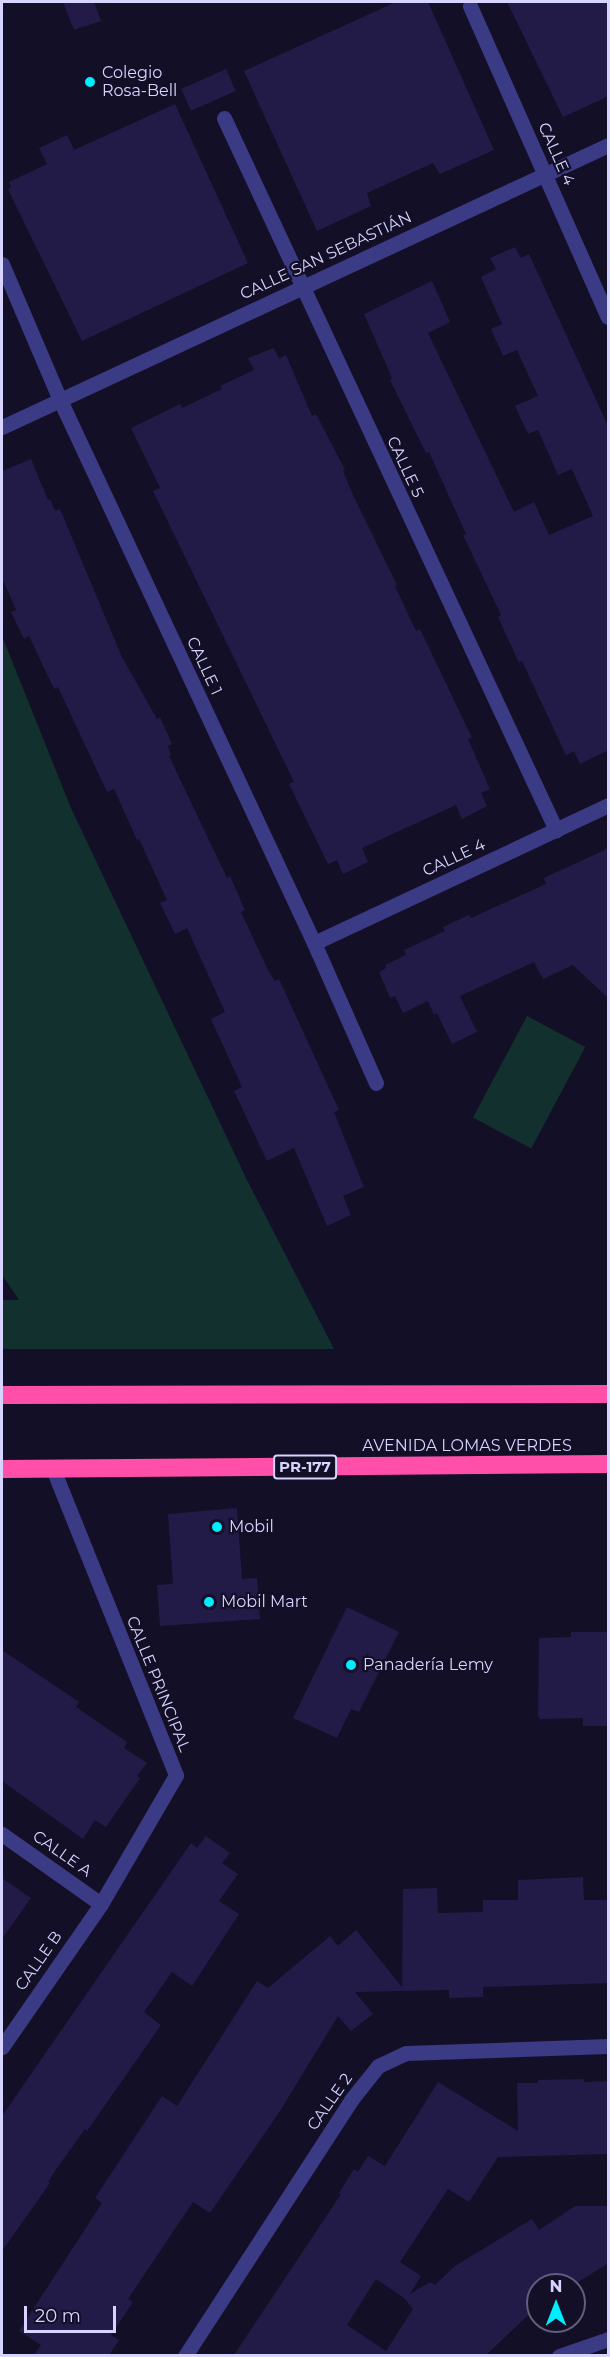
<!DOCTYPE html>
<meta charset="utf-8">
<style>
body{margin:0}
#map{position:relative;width:610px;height:2357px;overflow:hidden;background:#120f26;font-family:Montserrat,sans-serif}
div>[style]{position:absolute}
.green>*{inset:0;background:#12302e;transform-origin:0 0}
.building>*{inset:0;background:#231b47;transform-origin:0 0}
.street>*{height:15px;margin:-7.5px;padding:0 7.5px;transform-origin:7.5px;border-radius:7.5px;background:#3b3a85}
.highway>*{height:18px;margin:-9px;padding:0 9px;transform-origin:9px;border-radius:9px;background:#ff4fa8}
.dots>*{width:16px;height:16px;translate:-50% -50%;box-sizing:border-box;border:3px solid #120f26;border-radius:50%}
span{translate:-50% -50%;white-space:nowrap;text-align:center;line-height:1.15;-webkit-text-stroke:4.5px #120f26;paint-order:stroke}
.shield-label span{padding:2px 4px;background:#120f26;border:2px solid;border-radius:4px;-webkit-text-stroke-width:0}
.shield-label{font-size:15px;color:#d7d4ff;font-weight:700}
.poi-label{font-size:16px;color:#d7d4ff}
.left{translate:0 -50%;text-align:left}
.street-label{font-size:16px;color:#d7d4ff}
.frame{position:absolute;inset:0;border:3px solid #d7d4ff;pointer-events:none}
.north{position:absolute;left:526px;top:2273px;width:60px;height:60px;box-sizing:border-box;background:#120f26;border:2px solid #615e7d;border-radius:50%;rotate:0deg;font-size:16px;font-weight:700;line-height:24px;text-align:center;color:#d7d4ff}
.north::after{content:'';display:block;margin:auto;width:21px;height:27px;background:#00ecff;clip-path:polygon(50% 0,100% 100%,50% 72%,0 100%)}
.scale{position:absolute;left:24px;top:2306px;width:92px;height:27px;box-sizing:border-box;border:3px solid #d7d4ff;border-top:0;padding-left:8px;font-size:18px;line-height:21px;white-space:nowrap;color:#d7d4ff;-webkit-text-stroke:4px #120f26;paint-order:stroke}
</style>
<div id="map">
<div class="green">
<i style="clip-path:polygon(2px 636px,71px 808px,247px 1180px,334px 1349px,2px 1349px,2px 1300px,19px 1300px,2px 1275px)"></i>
<i style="left:527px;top:1016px;width:66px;height:115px;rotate:28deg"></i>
</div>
<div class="building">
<i style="clip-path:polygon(63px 2px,94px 2px,101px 21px,74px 30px)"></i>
<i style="clip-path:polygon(396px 2px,428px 2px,494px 150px,440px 174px,433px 163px,367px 193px,371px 206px,317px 231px,244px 71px)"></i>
<i style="clip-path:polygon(507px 2px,609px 2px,609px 96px,563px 117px)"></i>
<i style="left:226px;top:69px;width:24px;height:49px;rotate:66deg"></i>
<i style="clip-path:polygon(175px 104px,248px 263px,82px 341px,19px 212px,8px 189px,11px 187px,9px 182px,47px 164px,39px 148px,67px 135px,74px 150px)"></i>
<i style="clip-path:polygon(515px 247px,521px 258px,529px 254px,609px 428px,609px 750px,580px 764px,574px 751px,566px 755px,522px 661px,519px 663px,498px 617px,501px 615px,463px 535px,466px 534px,429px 452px,426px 453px,390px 380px,392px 378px,364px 314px,432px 281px,450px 322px,428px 333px,514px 512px,534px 502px,549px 535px,593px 516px,572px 469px,558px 475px,538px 430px,528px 434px,515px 406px,538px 396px,517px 350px,503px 356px,491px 329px,502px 324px,481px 277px,496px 269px,490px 258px)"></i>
<i style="clip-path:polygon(274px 348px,279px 359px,286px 355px,312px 416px,316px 414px,345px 470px,343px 471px,353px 495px,397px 585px,395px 586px,416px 631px,420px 629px,472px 738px,468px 739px,490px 789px,481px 793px,487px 806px,462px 819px,456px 805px,362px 848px,368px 862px,343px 874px,337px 860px,328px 864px,289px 784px,294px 782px,153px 491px,160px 488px,131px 428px,180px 404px,182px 408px,222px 389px,220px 386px,254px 370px,248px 358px)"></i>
<i style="clip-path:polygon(31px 459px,48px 500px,50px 499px,55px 511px,60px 509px,122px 657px,157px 719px,160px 717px,172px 744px,168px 746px,171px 755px,169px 756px,227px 878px,230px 876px,245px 910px,241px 912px,268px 970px,275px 981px,279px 979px,339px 1110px,334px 1112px,364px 1187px,343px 1196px,351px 1215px,327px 1226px,294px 1148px,267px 1161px,234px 1091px,242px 1087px,211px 1019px,225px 1012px,187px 928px,175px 934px,160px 903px,167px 900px,139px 839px,137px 840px,114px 789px,107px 792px,58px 687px,54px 689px,29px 636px,24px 639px,11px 612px,16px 610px,2px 578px,2px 471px)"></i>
<i style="clip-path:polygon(609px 848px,609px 999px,573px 965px,543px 979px,534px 962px,460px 996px,477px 1032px,452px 1044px,437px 1013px,434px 1015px,428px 1001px,403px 1013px,395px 996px,390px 998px,379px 972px,386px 968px,385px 965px,406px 955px,404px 950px,445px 931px,443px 927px,469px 915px,471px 918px,484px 912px,546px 884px,544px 878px)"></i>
<i style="clip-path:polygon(237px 1508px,242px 1579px,257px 1578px,260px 1619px,160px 1626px,157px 1585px,173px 1584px,168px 1514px)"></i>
<i style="clip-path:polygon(347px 1607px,399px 1632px,359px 1712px,351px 1709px,337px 1738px,293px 1718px)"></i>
<i style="clip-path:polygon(571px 1632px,609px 1632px,609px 1726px,583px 1726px,583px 1718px,540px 1719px,538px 1715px,539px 1638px,571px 1637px)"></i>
<i style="clip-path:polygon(2px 1650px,79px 1702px,76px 1707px,127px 1742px,124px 1748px,147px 1763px,137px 1776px,140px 1778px,106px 1827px,95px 1820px,83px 1839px,2px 1781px)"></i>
<i style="clip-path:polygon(206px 1836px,230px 1853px,222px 1863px,238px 1874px,219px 1901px,239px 1914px,192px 1986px,172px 1972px,144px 2012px,161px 2025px,87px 2131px,85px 2129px,55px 2171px,48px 2182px,50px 2183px,2px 2251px,2px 2116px,191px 1843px,197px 1848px)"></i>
<i style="clip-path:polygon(583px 1877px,584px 1900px,609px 1900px,609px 1983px,483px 1987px,483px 1997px,449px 1998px,449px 1990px,355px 1992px,373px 2014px,351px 2031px,338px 2016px,280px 2111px,210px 2213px,193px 2202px,128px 2299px,133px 2302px,111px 2335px,119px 2340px,109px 2355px,34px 2355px,41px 2345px,19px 2331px,102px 2203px,95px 2198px,162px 2096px,177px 2106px,257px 1981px,268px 1988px,330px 1936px,338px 1946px,356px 1930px,402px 1987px,403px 1889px,437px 1888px,438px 1913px,483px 1912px,483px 1900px,518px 1900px,518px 1880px)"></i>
<i style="clip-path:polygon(2px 1878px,31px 1898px,2px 1939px)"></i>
<i style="clip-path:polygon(evenodd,584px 2079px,584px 2082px,609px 2081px,609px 2154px,498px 2157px,469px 2202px,448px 2189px,400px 2262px,421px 2276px,410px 2294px,430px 2282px,435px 2285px,455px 2266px,532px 2219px,539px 2230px,575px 2206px,609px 2206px,609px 2263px,573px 2285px,538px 2285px,538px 2306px,486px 2355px,234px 2355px,341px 2194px,339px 2193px,354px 2169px,358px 2172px,368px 2156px,385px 2166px,438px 2082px,518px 2131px,517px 2083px,538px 2083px,538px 2080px,584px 2079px,376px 2279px,404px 2298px,413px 2309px,386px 2351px,347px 2325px,376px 2279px)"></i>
</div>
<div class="street">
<i style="left:470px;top:6px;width:340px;rotate:66.1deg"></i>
<i style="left:224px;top:118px;width:786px;rotate:65deg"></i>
<i style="left:2px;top:264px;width:148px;rotate:66.9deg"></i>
<i style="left:60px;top:400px;width:599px;rotate:64.93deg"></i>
<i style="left:314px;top:943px;width:153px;rotate:66.1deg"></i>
<i style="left:2px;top:427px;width:668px;rotate:-24.95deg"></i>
<i style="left:314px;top:943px;width:325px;rotate:-25.1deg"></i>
<i style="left:2px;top:1834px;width:121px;rotate:35.3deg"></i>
<i style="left:2px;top:2047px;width:174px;rotate:-55.3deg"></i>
<i style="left:101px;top:1904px;width:149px;rotate:-59.8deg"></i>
<i style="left:176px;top:1775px;width:330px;rotate:-111.9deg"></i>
<i style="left:185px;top:2356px;width:305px;rotate:-57deg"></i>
<i style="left:351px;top:2100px;width:43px;rotate:-51.5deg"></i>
<i style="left:378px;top:2066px;width:31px;rotate:-25deg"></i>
<i style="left:406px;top:2053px;width:202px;rotate:-2deg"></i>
<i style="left:559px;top:2356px;width:52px;rotate:-19.1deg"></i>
</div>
<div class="highway">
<i style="left:2px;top:1395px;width:606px;rotate:-0.09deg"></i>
<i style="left:2px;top:1469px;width:606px;rotate:-0.47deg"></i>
</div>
<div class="dots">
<i style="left:90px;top:82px;background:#00ecff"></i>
<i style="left:217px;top:1527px;background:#00ecff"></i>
<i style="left:209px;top:1602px;background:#00ecff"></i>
<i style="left:351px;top:1665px;background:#00ecff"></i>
</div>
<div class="shield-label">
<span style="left:305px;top:1467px">PR-177</span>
</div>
<div class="poi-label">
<span class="left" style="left:102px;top:82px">Colegio<br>Rosa-Bell</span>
<span class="left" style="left:229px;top:1527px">Mobil</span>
<span class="left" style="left:221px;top:1602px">Mobil Mart</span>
<span class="left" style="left:363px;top:1665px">Panadería Lemy</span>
</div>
<div class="street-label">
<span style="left:556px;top:154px;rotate:66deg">CALLE 4</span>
<span style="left:326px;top:256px;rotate:-25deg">CALLE SAN SEBASTIÁN</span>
<span style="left:405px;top:467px;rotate:65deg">CALLE 5</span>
<span style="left:204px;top:666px;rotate:65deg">CALLE 1</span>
<span style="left:454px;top:858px;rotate:-25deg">CALLE 4</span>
<span style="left:467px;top:1446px">AVENIDA LOMAS VERDES</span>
<span style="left:158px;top:1684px;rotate:68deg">CALLE PRINCIPAL</span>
<span style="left:62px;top:1854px;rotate:35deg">CALLE A</span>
<span style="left:39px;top:1961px;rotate:-55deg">CALLE B</span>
<span style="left:330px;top:2102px;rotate:-55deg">CALLE 2</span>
</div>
<div class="frame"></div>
<div class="north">N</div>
<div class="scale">20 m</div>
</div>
